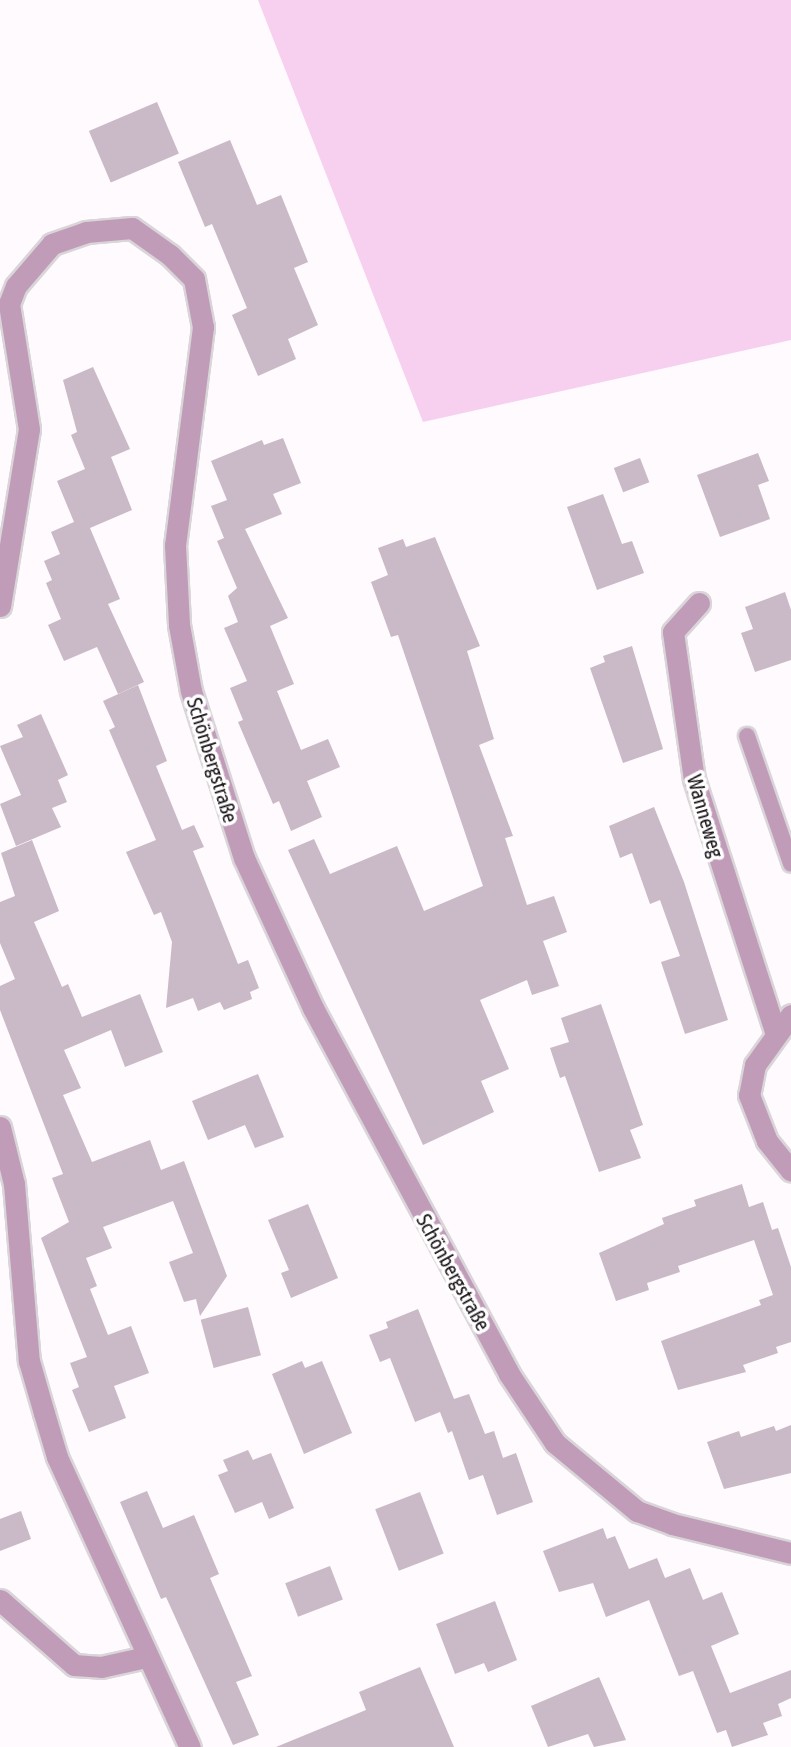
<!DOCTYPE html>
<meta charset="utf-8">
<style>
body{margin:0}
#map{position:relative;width:791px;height:1747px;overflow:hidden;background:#fefafd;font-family:"Asap Condensed",sans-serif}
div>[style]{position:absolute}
.green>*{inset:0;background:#f7cfef}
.building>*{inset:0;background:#cab9c6;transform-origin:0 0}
.roads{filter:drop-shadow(2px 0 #d9d5d8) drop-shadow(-2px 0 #d9d5d8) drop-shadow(0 2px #d9d5d8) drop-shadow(0 -2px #d9d5d8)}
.lane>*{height:16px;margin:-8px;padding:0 8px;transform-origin:8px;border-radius:8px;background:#c09cb9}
.street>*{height:21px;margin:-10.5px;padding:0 10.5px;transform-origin:10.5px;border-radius:10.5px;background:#c09cb9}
span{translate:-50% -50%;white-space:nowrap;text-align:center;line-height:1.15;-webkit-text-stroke:7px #fff;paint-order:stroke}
.street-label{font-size:21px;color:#161015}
</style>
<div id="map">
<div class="green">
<i style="clip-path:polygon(258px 0,791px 0,791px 340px,423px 422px)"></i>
</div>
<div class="building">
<i style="left:157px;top:102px;width:56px;height:74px;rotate:67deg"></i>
<i style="clip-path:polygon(230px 140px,257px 205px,281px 195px,308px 262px,294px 268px,318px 325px,288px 339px,296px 359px,258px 376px,232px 315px,247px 308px,212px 224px,205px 227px,178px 162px)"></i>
<i style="clip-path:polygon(93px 367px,130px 449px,111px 457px,132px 510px,90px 528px,120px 599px,108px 604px,144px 682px,118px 694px,97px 647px,64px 661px,48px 625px,61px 619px,46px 583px,52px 580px,44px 561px,60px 554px,51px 532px,74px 522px,57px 481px,85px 469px,71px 435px,77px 432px,63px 380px)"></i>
<i style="clip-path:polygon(283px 438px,301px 483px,273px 494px,282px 514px,245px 529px,288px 618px,270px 626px,294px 684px,277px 691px,301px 750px,328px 739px,340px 767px,307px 781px,322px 817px,291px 831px,279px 801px,273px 804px,238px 722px,243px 720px,230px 688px,247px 681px,224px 628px,238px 622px,228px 596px,237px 588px,217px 541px,224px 538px,211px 506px,227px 500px,211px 461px,262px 440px,264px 445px)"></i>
<i style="clip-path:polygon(758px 453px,769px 481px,758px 485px,770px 519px,720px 537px,697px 475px)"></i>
<i style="left:640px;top:458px;width:26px;height:28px;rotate:69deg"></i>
<i style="clip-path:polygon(603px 494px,622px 544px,632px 541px,644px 573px,597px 590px,567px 507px)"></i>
<i style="clip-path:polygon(435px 537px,480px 646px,467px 651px,494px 739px,479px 745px,513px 836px,505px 838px,527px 905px,554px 896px,567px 932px,543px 941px,559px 986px,532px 995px,527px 980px,480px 1000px,509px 1069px,481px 1081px,494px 1112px,423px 1145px,288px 850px,314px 839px,330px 874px,397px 846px,424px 911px,483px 886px,398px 635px,391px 637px,371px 582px,388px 575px,378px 548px,403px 539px,406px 547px)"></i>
<i style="clip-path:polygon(785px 592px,791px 610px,791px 660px,755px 672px,741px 633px,753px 629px,745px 607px)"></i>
<i style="clip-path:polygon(632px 646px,663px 749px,623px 763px,590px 668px,605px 662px,603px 656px)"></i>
<i style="clip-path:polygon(138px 685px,167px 761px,156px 766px,182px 830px,194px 825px,204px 847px,193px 851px,238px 964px,248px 960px,259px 988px,250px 992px,252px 999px,224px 1010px,220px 1002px,198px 1011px,193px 998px,166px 1008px,172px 942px,161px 912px,154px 915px,126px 852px,156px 840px,109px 730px,115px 727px,103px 701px)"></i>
<i style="clip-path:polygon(41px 714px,68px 775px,58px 780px,67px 802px,52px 808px,61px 827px,16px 846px,0 804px,21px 795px,0 746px,23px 737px,17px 725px)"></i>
<i style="clip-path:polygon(654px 807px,684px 882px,728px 1020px,685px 1034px,661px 962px,680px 956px,660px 900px,650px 904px,632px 853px,620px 858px,609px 826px)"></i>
<i style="clip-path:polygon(32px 840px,59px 911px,34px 922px,62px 987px,68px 984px,82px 1017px,140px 994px,163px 1052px,125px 1067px,111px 1030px,64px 1050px,81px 1088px,63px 1095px,92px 1162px,150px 1140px,161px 1170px,184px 1161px,227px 1276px,200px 1316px,196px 1299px,184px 1302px,169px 1262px,193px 1253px,173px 1201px,103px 1227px,112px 1248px,86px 1258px,97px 1286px,90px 1289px,108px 1335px,131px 1326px,149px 1373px,114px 1386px,126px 1418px,89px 1432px,72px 1390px,79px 1387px,70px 1363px,87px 1357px,41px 1238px,69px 1222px,52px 1178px,63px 1174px,0 1010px,0 986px,15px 979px,0 943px,0 902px,15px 896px,1px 853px)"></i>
<i style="clip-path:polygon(601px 1004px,643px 1125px,630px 1130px,641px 1158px,599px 1172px,565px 1076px,560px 1078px,550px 1048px,569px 1042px,561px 1018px)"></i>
<i style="clip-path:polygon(258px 1074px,284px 1137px,255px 1148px,245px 1125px,208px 1140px,192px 1101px)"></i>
<i style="clip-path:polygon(742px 1184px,749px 1207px,763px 1202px,772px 1230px,778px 1228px,791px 1267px,791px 1342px,776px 1347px,778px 1353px,743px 1365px,746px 1372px,678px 1390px,661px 1341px,761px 1305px,759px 1300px,773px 1295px,754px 1240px,678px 1266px,680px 1272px,647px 1283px,649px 1290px,616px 1301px,599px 1253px,664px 1224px,662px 1218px,696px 1206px,694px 1200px)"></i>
<i style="clip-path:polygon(308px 1204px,338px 1278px,291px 1298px,281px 1273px,289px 1270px,268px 1220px)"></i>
<i style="left:248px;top:1307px;width:50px;height:49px;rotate:75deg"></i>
<i style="clip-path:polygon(418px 1309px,454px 1399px,469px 1394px,485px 1434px,494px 1431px,503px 1458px,516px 1453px,533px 1502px,497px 1515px,483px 1475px,469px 1480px,452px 1431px,448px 1433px,440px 1412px,415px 1422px,390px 1358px,380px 1362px,369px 1335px,388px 1328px,386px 1322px)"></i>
<i style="clip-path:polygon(302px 1361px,305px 1368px,322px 1361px,352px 1433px,304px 1454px,272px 1374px)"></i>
<i style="clip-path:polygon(791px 1425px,791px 1473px,724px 1489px,707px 1442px,739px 1431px,741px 1437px,774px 1426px,776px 1431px)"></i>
<i style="clip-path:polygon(248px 1450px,253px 1460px,271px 1453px,294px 1508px,269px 1519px,262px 1502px,235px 1513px,218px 1475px,228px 1471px,223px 1460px)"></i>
<i style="clip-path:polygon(147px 1491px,163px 1528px,194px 1515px,219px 1574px,210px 1578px,252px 1676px,236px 1682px,259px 1735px,233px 1745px,166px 1597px,161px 1599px,120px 1502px)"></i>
<i style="left:420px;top:1492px;width:66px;height:48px;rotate:69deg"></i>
<i style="clip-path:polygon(21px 1511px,31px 1539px,0 1551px,0 1519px)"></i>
<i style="clip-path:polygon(603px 1528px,607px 1539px,615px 1536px,629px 1569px,657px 1558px,665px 1578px,690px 1568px,703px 1600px,722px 1592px,739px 1634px,711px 1646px,730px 1693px,791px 1670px,791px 1698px,778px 1704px,782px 1716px,763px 1723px,768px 1735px,732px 1747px,726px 1730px,717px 1733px,693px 1671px,679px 1676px,649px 1600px,606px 1617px,593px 1583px,559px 1592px,543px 1551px)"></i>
<i style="left:330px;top:1566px;width:36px;height:48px;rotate:69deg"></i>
<i style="clip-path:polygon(495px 1601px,517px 1660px,488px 1672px,484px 1663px,455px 1674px,436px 1624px)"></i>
<i style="clip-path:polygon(420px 1667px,454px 1747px,276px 1747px,366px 1710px,359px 1692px)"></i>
<i style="clip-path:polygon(599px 1677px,626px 1740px,594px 1747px,588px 1734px,548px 1747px,531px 1706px)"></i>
</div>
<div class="roads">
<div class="lane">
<i style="left:747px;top:736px;width:135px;rotate:71deg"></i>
</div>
<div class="street">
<i style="left:699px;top:603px;width:39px;rotate:132deg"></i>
<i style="left:673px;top:632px;width:148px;rotate:81.9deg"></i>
<i style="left:694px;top:779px;width:266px;rotate:72.2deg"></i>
<i style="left:0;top:606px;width:179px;rotate:-80.7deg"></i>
<i style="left:29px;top:429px;width:127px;rotate:-99.1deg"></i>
<i style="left:9px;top:304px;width:19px;rotate:-69deg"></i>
<i style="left:16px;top:286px;width:55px;rotate:-49.4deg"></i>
<i style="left:52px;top:244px;width:36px;rotate:-19deg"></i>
<i style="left:86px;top:232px;width:46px;rotate:-5deg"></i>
<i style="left:132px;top:228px;width:47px;rotate:35.4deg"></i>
<i style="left:170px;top:255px;width:34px;rotate:45deg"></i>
<i style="left:194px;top:279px;width:49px;rotate:79.4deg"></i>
<i style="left:203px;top:327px;width:220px;rotate:97.3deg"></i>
<i style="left:175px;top:545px;width:80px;rotate:87.1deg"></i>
<i style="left:179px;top:625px;width:67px;rotate:79.7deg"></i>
<i style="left:191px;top:691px;width:175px;rotate:72.4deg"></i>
<i style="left:244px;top:858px;width:165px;rotate:65.3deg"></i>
<i style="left:313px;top:1008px;width:415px;rotate:61.8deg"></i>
<i style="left:509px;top:1374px;width:83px;rotate:56.3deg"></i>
<i style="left:555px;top:1443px;width:107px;rotate:39.7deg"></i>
<i style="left:637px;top:1511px;width:37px;rotate:20deg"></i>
<i style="left:672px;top:1524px;width:122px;rotate:13.7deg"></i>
<i style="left:791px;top:1015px;width:62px;rotate:125.8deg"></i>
<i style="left:755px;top:1065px;width:31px;rotate:101deg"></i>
<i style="left:749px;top:1095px;width:49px;rotate:68.6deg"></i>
<i style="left:767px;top:1141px;width:38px;rotate:51deg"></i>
<i style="left:0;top:1127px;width:59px;rotate:76.2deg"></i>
<i style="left:14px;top:1184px;width:178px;rotate:85.2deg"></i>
<i style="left:29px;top:1361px;width:54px;rotate:73.9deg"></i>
<i style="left:44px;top:1413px;width:46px;rotate:73.5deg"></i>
<i style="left:57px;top:1457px;width:319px;rotate:65.4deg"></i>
<i style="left:0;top:1600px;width:98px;rotate:41.3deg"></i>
<i style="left:74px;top:1665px;width:27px;rotate:4deg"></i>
<i style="left:101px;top:1667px;width:46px;rotate:-12.5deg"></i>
</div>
</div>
<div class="street-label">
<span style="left:213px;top:760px;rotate:73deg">Schönbergstraße</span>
<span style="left:706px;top:816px;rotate:74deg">Wanneweg</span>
<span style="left:454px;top:1272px;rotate:61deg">Schönbergstraße</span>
</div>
</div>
